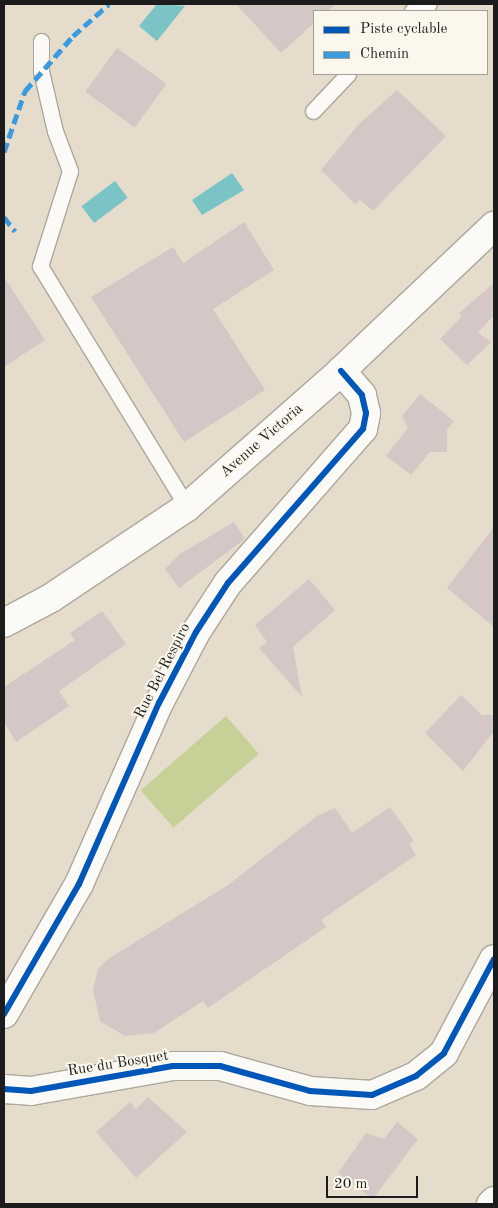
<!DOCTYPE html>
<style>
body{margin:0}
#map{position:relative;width:498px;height:1208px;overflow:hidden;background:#e5dccb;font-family:"Old Standard TT",serif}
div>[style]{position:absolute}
.green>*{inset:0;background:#c6d097;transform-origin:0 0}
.water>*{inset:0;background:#7ac4c6;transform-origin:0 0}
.building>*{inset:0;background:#d5c7c6;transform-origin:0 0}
.roads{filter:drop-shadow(1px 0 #aca79c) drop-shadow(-1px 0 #aca79c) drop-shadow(0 1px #aca79c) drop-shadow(0 -1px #aca79c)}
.lane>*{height:15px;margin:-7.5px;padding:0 7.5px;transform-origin:7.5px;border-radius:7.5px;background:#fbfaf7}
.street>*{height:28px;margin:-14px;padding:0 14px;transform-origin:14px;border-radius:14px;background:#fbfaf7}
.quiet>*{height:5px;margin-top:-2.5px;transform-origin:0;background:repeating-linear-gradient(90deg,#3c9bdf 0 10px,transparent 0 15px)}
.cycleway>*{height:6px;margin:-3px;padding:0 3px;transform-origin:3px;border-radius:3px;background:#0057b8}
span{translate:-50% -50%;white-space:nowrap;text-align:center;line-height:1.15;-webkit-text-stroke:4px #fbf7ec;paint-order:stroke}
.street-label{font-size:15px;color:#1c1c1c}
.frame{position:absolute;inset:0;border:5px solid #1c1c1c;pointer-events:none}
.legend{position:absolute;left:313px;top:10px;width:175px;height:65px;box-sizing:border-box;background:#fbf7ec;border:1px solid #a29f99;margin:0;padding:6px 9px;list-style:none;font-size:15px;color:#1c1c1c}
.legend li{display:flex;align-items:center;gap:10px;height:25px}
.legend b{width:25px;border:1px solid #a29f99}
.scale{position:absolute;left:326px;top:1176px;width:92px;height:22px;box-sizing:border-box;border:2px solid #1c1c1c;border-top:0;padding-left:6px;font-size:15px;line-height:18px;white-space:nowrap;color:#1c1c1c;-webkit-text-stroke:4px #fbf7ec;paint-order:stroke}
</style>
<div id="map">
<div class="green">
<i style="left:226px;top:716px;width:50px;height:113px;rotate:49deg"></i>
</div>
<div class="water">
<i style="clip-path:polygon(157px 4px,185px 6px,157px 41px,139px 26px)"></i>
<i style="clip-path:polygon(232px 173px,244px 190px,202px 215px,192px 200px)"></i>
<i style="left:115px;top:181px;width:21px;height:42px;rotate:53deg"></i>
</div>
<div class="building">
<i style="clip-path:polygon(236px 4px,336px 4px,328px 11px,314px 11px,314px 23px,281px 53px)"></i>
<i style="left:117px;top:48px;width:61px;height:54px;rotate:36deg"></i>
<i style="clip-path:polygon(397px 90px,446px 136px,373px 211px,360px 200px,355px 204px,321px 170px,358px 125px)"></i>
<i style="clip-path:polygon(244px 222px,274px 270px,213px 309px,265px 390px,184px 442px,91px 297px,173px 247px,183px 263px)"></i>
<i style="clip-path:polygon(4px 277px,45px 340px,4px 367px)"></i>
<i style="clip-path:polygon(494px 283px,494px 315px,478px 333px,491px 342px,467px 365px,440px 339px,462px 316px,459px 313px)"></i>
<i style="clip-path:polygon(420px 394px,454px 421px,447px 430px,447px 452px,430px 452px,411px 475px,386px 456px,408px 428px,402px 416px)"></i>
<i style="clip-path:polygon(234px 522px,245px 539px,179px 588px,165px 569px,180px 554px)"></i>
<i style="clip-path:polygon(494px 527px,494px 627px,447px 588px)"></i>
<i style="clip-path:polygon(309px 579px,335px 610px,293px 647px,302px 697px,259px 648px,267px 642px,255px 625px)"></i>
<i style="clip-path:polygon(102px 611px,126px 644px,59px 691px,69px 706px,16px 742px,4px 722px,4px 687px,75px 640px,70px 633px)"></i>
<i style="clip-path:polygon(461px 695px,482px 715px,494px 715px,494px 731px,463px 771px,425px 733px)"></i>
<i style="clip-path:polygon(390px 807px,414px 841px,409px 843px,416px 855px,321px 920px,326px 927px,208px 1008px,203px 1001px,154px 1033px,125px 1036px,100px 1021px,93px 990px,98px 969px,108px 959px,228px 885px,317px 816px,335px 808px,352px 833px)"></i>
<i style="clip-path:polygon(148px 1097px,187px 1132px,136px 1178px,96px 1132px,130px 1102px,136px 1109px)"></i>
<i style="clip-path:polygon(397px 1122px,418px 1139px,373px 1199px,338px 1173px,366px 1133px,384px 1139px)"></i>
</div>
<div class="roads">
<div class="lane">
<i style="left:412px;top:11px;width:18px;rotate:-22deg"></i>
<i style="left:41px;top:41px;width:30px;rotate:90deg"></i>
<i style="left:41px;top:71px;width:62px;rotate:76.9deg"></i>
<i style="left:55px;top:131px;width:43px;rotate:69.4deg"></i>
<i style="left:70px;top:171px;width:100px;rotate:107.5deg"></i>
<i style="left:40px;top:266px;width:282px;rotate:58.6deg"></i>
<i style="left:313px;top:111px;width:51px;rotate:-46.6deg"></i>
</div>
<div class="street">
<i style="left:4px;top:623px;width:53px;rotate:-28deg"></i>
<i style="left:51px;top:598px;width:164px;rotate:-33.8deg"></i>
<i style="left:187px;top:507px;width:205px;rotate:-41.4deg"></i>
<i style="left:341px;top:371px;width:211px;rotate:-43.5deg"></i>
<i style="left:4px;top:1014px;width:150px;rotate:-60deg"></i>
<i style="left:79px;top:884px;width:198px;rotate:-66.2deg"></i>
<i style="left:159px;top:703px;width:80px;rotate:-62.5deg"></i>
<i style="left:196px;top:632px;width:59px;rotate:-56.9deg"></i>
<i style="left:228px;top:583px;width:205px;rotate:-48.8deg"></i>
<i style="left:363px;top:429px;width:16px;rotate:-79deg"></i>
<i style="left:366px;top:413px;width:18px;rotate:-103deg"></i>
<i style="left:362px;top:395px;width:32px;rotate:-131deg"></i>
<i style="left:4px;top:1089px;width:27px;rotate:4deg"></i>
<i style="left:31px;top:1091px;width:144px;rotate:-10deg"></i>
<i style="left:173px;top:1066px;width:47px"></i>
<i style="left:220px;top:1066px;width:93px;rotate:15.5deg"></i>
<i style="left:310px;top:1091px;width:62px;rotate:3.7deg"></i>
<i style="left:372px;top:1095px;width:48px;rotate:-23.4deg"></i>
<i style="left:416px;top:1076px;width:36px;rotate:-39deg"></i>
<i style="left:444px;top:1053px;width:106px;rotate:-62deg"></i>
<i style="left:491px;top:1204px;width:4px;rotate:-45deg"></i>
</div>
</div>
<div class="quiet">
<i style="left:4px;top:152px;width:65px;rotate:-71deg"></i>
<i style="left:25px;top:91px;width:73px;rotate:-48.9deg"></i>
<i style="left:73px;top:36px;width:48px;rotate:-41.6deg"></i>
<i style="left:4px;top:217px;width:18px;rotate:52deg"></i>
</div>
<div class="cycleway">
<i style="left:4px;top:1014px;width:150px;rotate:-60deg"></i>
<i style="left:79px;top:884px;width:198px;rotate:-66.2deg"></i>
<i style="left:159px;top:703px;width:80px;rotate:-62.5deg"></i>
<i style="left:196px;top:632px;width:59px;rotate:-56.9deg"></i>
<i style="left:228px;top:583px;width:205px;rotate:-48.8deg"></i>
<i style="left:363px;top:429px;width:16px;rotate:-79deg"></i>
<i style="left:366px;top:413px;width:18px;rotate:-103deg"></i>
<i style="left:362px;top:395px;width:32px;rotate:-131deg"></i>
<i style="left:4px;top:1089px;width:27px;rotate:4deg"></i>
<i style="left:31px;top:1091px;width:144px;rotate:-10deg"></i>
<i style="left:173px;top:1066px;width:47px"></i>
<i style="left:220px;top:1066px;width:93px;rotate:15.5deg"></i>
<i style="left:310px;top:1091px;width:62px;rotate:3.7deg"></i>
<i style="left:372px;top:1095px;width:48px;rotate:-23.4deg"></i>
<i style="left:416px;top:1076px;width:36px;rotate:-39deg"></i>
<i style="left:444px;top:1053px;width:106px;rotate:-62deg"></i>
</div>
<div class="street-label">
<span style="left:262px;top:441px;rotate:-41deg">Avenue Victoria</span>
<span style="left:163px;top:671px;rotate:-63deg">Rue Bel Respiro</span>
<span style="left:118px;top:1064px;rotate:-9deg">Rue du Bosquet</span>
</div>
<div class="frame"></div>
<ul class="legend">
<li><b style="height:6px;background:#0057b8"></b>Piste cyclable</li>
<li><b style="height:6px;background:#3c9bdf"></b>Chemin</li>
</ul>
<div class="scale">20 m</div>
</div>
